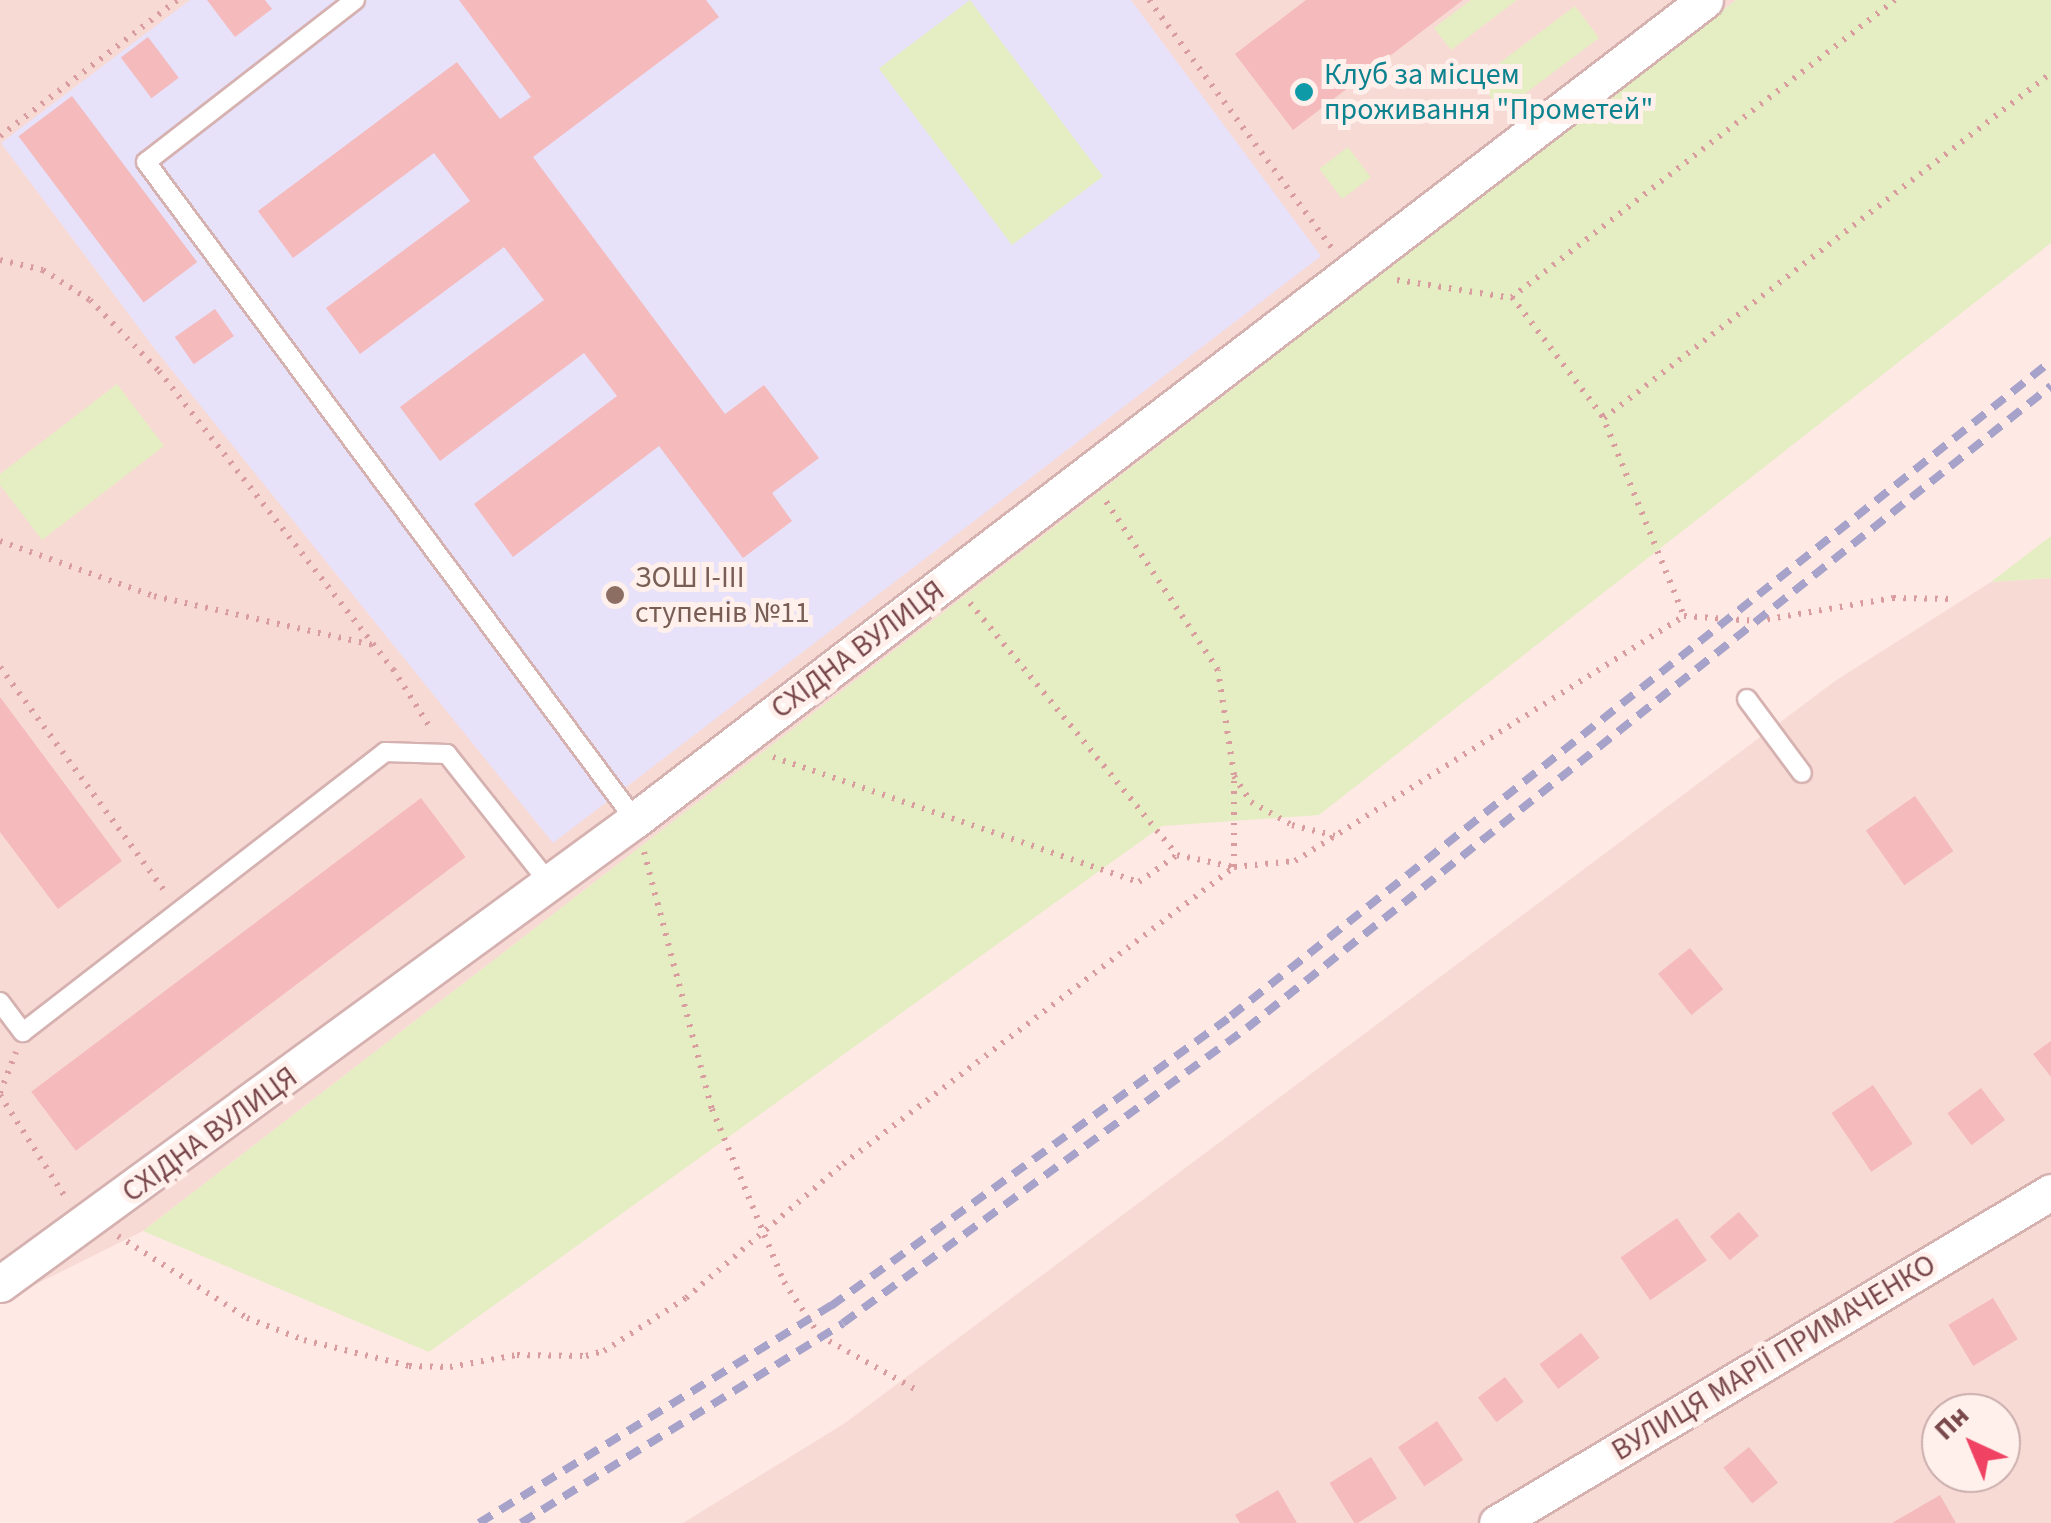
<!DOCTYPE html>
<meta charset="utf-8">
<style>
body{margin:0}
#map{position:relative;width:2051px;height:1523px;overflow:hidden;background:#fee9e5;font-family:"Source Sans 3",sans-serif}
div>[style]{position:absolute}
.residential>*{inset:0;background:#f8dad5}
.education>*{inset:0;background:#e7e1fa}
.green>*{inset:0;background:#e5edc2;transform-origin:0 0}
.building>*{inset:0;background:#f5babb;transform-origin:0 0}
.path>*{height:6px;margin-top:-3px;transform-origin:0;background:repeating-linear-gradient(90deg,#da9d9f 0 2.5px,transparent 0 10.5px)}
.roads{filter:drop-shadow(2px 0 #d5b1b0) drop-shadow(-2px 0 #d5b1b0) drop-shadow(0 2px #d5b1b0) drop-shadow(0 -2px #d5b1b0)}
.service>*{height:18px;margin:-9px;padding:0 9px;transform-origin:9px;border-radius:9px;background:#fff}
.minor>*{height:35px;margin:-17.5px;padding:0 17.5px;transform-origin:17.5px;border-radius:17.5px;background:#fff}
.rail>*{height:8px;margin-top:-4px;transform-origin:0;background:repeating-linear-gradient(90deg,#a6a2c9 0 15px,transparent 0 25px)}
.dots>*{width:28px;height:28px;translate:-50% -50%;box-sizing:border-box;border:5px solid #fff0ec;border-radius:50%}
span{translate:-50% -50%;white-space:nowrap;text-align:center;line-height:1.15;-webkit-text-stroke:10px #fff0ec;paint-order:stroke}
.culture-label{font-size:30px;color:#0d838f}
.left{translate:0 -50%;text-align:left}
.education-label{font-size:30px;color:#785e54}
.street-label{font-size:30px;color:#79484b}
.north{position:absolute;left:1921px;top:1393px;width:100px;height:100px;box-sizing:border-box;background:#fff0ec;border:2px solid #c9adac;border-radius:50%;rotate:316deg;font-size:28px;font-weight:700;line-height:40px;text-align:center;color:#79484b}
.north::after{content:'';display:block;margin:auto;width:35px;height:45px;background:#f04263;clip-path:polygon(50% 0,100% 100%,50% 72%,0 100%)}
</style>
<div id="map">
<div class="residential">
<i style="clip-path:polygon(0 0,1736px 0,143px 1231px,0 1302px)"></i>
<i style="clip-path:polygon(evenodd,2051px 578px,2051px 1523px,683px 1523px,845px 1423px,1835px 681px,1991px 582px,2051px 578px,1941px 1413px,2001px 1413px,2001px 1473px,1941px 1473px,1941px 1413px)"></i>
</div>
<div class="education">
<i style="clip-path:polygon(190px 0,1131px 0,1321px 256px,553px 843px,154px 348px,1px 143px)"></i>
</div>
<div class="green">
<i style="left:970px;top:0;width:221px;height:114px;rotate:53deg"></i>
<i style="clip-path:polygon(1471px 0,1517px 0,1451px 50px,1434px 28px)"></i>
<i style="clip-path:polygon(1736px 0,2051px 0,2051px 243px,1319px 815px,1162px 826px,429px 1352px,143px 1231px)"></i>
<i style="left:1575px;top:6px;width:40px;height:122px;rotate:53deg"></i>
<i style="left:1348px;top:147px;width:38px;height:36px;rotate:53deg"></i>
<i style="clip-path:polygon(117px 384px,164px 446px,42px 540px,0 485px,0 474px)"></i>
<i style="clip-path:polygon(2051px 536px,2051px 578px,1991px 582px)"></i>
</div>
<div class="building">
<i style="clip-path:polygon(207px 0,265px 0,272px 9px,235px 37px)"></i>
<i style="clip-path:polygon(459px 0,706px 0,719px 17px,533px 157px,725px 414px,764px 385px,819px 458px,772px 493px,792px 521px,743px 558px,659px 446px,513px 557px,474px 504px,617px 396px,584px 353px,440px 461px,400px 407px,544px 300px,504px 247px,360px 354px,326px 308px,470px 201px,434px 153px,293px 258px,258px 211px,457px 62px,500px 119px,531px 97px)"></i>
<i style="clip-path:polygon(1306px 0,1463px 0,1293px 130px,1235px 54px)"></i>
<i style="left:148px;top:37px;width:51px;height:34px;rotate:53deg"></i>
<i style="left:72px;top:96px;width:208px;height:67px;rotate:53deg"></i>
<i style="left:215px;top:309px;width:33px;height:49px;rotate:55deg"></i>
<i style="clip-path:polygon(0 697px,122px 861px,58px 909px,0 832px)"></i>
<i style="left:1915px;top:796px;width:67px;height:60px;rotate:55deg"></i>
<i style="left:421px;top:798px;width:74px;height:488px;rotate:53deg"></i>
<i style="left:1690px;top:948px;width:53px;height:41px;rotate:51deg"></i>
<i style="clip-path:polygon(2051px 1041px,2051px 1077px,2033px 1054px)"></i>
<i style="left:1873px;top:1085px;width:71px;height:50px;rotate:56deg"></i>
<i style="left:1981px;top:1088px;width:40px;height:42px;rotate:53deg"></i>
<i style="left:1739px;top:1212px;width:31px;height:38px;rotate:50deg"></i>
<i style="left:1677px;top:1218px;width:52px;height:69px;rotate:55deg"></i>
<i style="left:1993px;top:1298px;width:48px;height:52px;rotate:59deg"></i>
<i style="left:1581px;top:1333px;width:31px;height:52px;rotate:53deg"></i>
<i style="left:1505px;top:1377px;width:31px;height:34px;rotate:53deg"></i>
<i style="left:1437px;top:1421px;width:47px;height:47px;rotate:56deg"></i>
<i style="left:1749px;top:1447px;width:46px;height:33px;rotate:51deg"></i>
<i style="left:1371px;top:1457px;width:49px;height:49px;rotate:58deg"></i>
<i style="clip-path:polygon(1278px 1490px,1297px 1523px,1240px 1523px,1235px 1515px)"></i>
<i style="clip-path:polygon(1940px 1495px,1956px 1523px,1892px 1523px)"></i>
</div>
<div class="path">
<i style="left:1149px;top:0;width:308px;rotate:53.6deg"></i>
<i style="left:1895px;top:0;width:485px;rotate:142.2deg"></i>
<i style="left:1512px;top:297px;width:152px;rotate:52.8deg"></i>
<i style="left:1604px;top:418px;width:565px;rotate:-37.66deg"></i>
<i style="left:0;top:136px;width:223px;rotate:-37.5deg"></i>
<i style="left:0;top:260px;width:44px;rotate:13.1deg"></i>
<i style="left:43px;top:270px;width:56px;rotate:32.6deg"></i>
<i style="left:90px;top:300px;width:99px;rotate:45.8deg"></i>
<i style="left:159px;top:371px;width:379px;rotate:51.9deg"></i>
<i style="left:393px;top:669px;width:71px;rotate:57.7deg"></i>
<i style="left:1397px;top:280px;width:116px;rotate:8.9deg"></i>
<i style="left:1602px;top:415px;width:217px;rotate:67.8deg"></i>
<i style="left:0;top:541px;width:164px;rotate:19.7deg"></i>
<i style="left:154px;top:596px;width:225px;rotate:12.6deg"></i>
<i style="left:970px;top:603px;width:326px;rotate:50.6deg"></i>
<i style="left:1177px;top:855px;width:58px;rotate:11.9deg"></i>
<i style="left:1234px;top:867px;width:61px;rotate:-5.6deg"></i>
<i style="left:1295px;top:861px;width:460px;rotate:-32.2deg"></i>
<i style="left:1684px;top:616px;width:73px;rotate:3.9deg"></i>
<i style="left:1757px;top:621px;width:138px;rotate:-9.6deg"></i>
<i style="left:1893px;top:598px;width:62px;rotate:0.9deg"></i>
<i style="left:0;top:667px;width:279px;rotate:53.7deg"></i>
<i style="left:773px;top:757px;width:387px;rotate:18.9deg"></i>
<i style="left:1139px;top:882px;width:47px;rotate:-35.4deg"></i>
<i style="left:1234px;top:776px;width:31px;rotate:57deg"></i>
<i style="left:1251px;top:802px;width:47px;rotate:29.3deg"></i>
<i style="left:1292px;top:825px;width:44px;rotate:14.3deg"></i>
<i style="left:644px;top:852px;width:266px;rotate:75.2deg"></i>
<i style="left:712px;top:1109px;width:187px;rotate:67.4deg"></i>
<i style="left:784px;top:1282px;width:65px;rotate:56.3deg"></i>
<i style="left:820px;top:1336px;width:115px;rotate:29.2deg"></i>
<i style="left:0;top:1093px;width:44px;rotate:-68.7deg"></i>
<i style="left:0;top:1095px;width:119px;rotate:57.4deg"></i>
<i style="left:118px;top:1236px;width:153px;rotate:32.4deg"></i>
<i style="left:247px;top:1318px;width:61px;rotate:21.1deg"></i>
<i style="left:304px;top:1340px;width:108px;rotate:13.9deg"></i>
<i style="left:409px;top:1366px;width:41px;rotate:1.4deg"></i>
<i style="left:450px;top:1367px;width:68px;rotate:-10.2deg"></i>
<i style="left:517px;top:1355px;width:69px;rotate:0.8deg"></i>
<i style="left:586px;top:1356px;width:19px;rotate:-16deg"></i>
<i style="left:604px;top:1351px;width:98px;rotate:-32.9deg"></i>
<i style="left:686px;top:1298px;width:206px;rotate:-40.5deg"></i>
<i style="left:843px;top:1164px;width:491px;rotate:-37.2deg"></i>
<i style="left:1234px;top:867px;width:92px;rotate:-90deg"></i>
<i style="left:1234px;top:775px;width:106px;rotate:-98.7deg"></i>
<i style="left:1218px;top:670px;width:204px;rotate:-123.6deg"></i>
</div>
<div class="roads">
<div class="service">
<i style="left:355px;top:0;width:264px;rotate:142.2deg"></i>
<i style="left:146px;top:162px;width:820px;rotate:53.38deg"></i>
<i style="left:1747px;top:699px;width:92px;rotate:53.4deg"></i>
<i style="left:0;top:1002px;width:38px;rotate:53deg"></i>
<i style="left:23px;top:1032px;width:458px;rotate:-37.7deg"></i>
<i style="left:385px;top:752px;width:62px;rotate:1.8deg"></i>
<i style="left:447px;top:754px;width:166px;rotate:51.6deg"></i>
</div>
<div class="minor">
<i style="left:0;top:1284px;width:786px;rotate:-36.16deg"></i>
<i style="left:635px;top:820px;width:1348px;rotate:-37.46deg"></i>
<i style="left:1497px;top:1523px;width:645px;rotate:-30.86deg"></i>
</div>
</div>
<div class="rail">
<i style="left:479px;top:1523px;width:414px;rotate:-31.7deg"></i>
<i style="left:831px;top:1306px;width:494px;rotate:-35.9deg"></i>
<i style="left:1231px;top:1016px;width:1049px;rotate:-38.62deg"></i>
<i style="left:521px;top:1523px;width:379px;rotate:-31.8deg"></i>
<i style="left:843px;top:1323px;width:500px;rotate:-36.14deg"></i>
<i style="left:1247px;top:1028px;width:1029px;rotate:-38.61deg"></i>
</div>
<div class="dots">
<i style="left:1304px;top:92px;background:#0f9aa8"></i>
<i style="left:615px;top:595px;background:#8d6e63"></i>
</div>
<div class="culture-label">
<span class="left" style="left:1324px;top:92px">Клуб за місцем<br>проживання "Прометей"</span>
</div>
<div class="education-label">
<span class="left" style="left:635px;top:595px">ЗОШ І-ІІІ<br>ступенів №11</span>
</div>
<div class="street-label">
<span style="left:858px;top:650px;rotate:-37deg">СХІДНА ВУЛИЦЯ</span>
<span style="left:210px;top:1135px;rotate:-36deg">СХІДНА ВУЛИЦЯ</span>
<span style="left:1774px;top:1358px;rotate:-31deg">ВУЛИЦЯ МАРІЇ ПРИМАЧЕНКО</span>
</div>
<div class="north">Пн</div>
</div>
